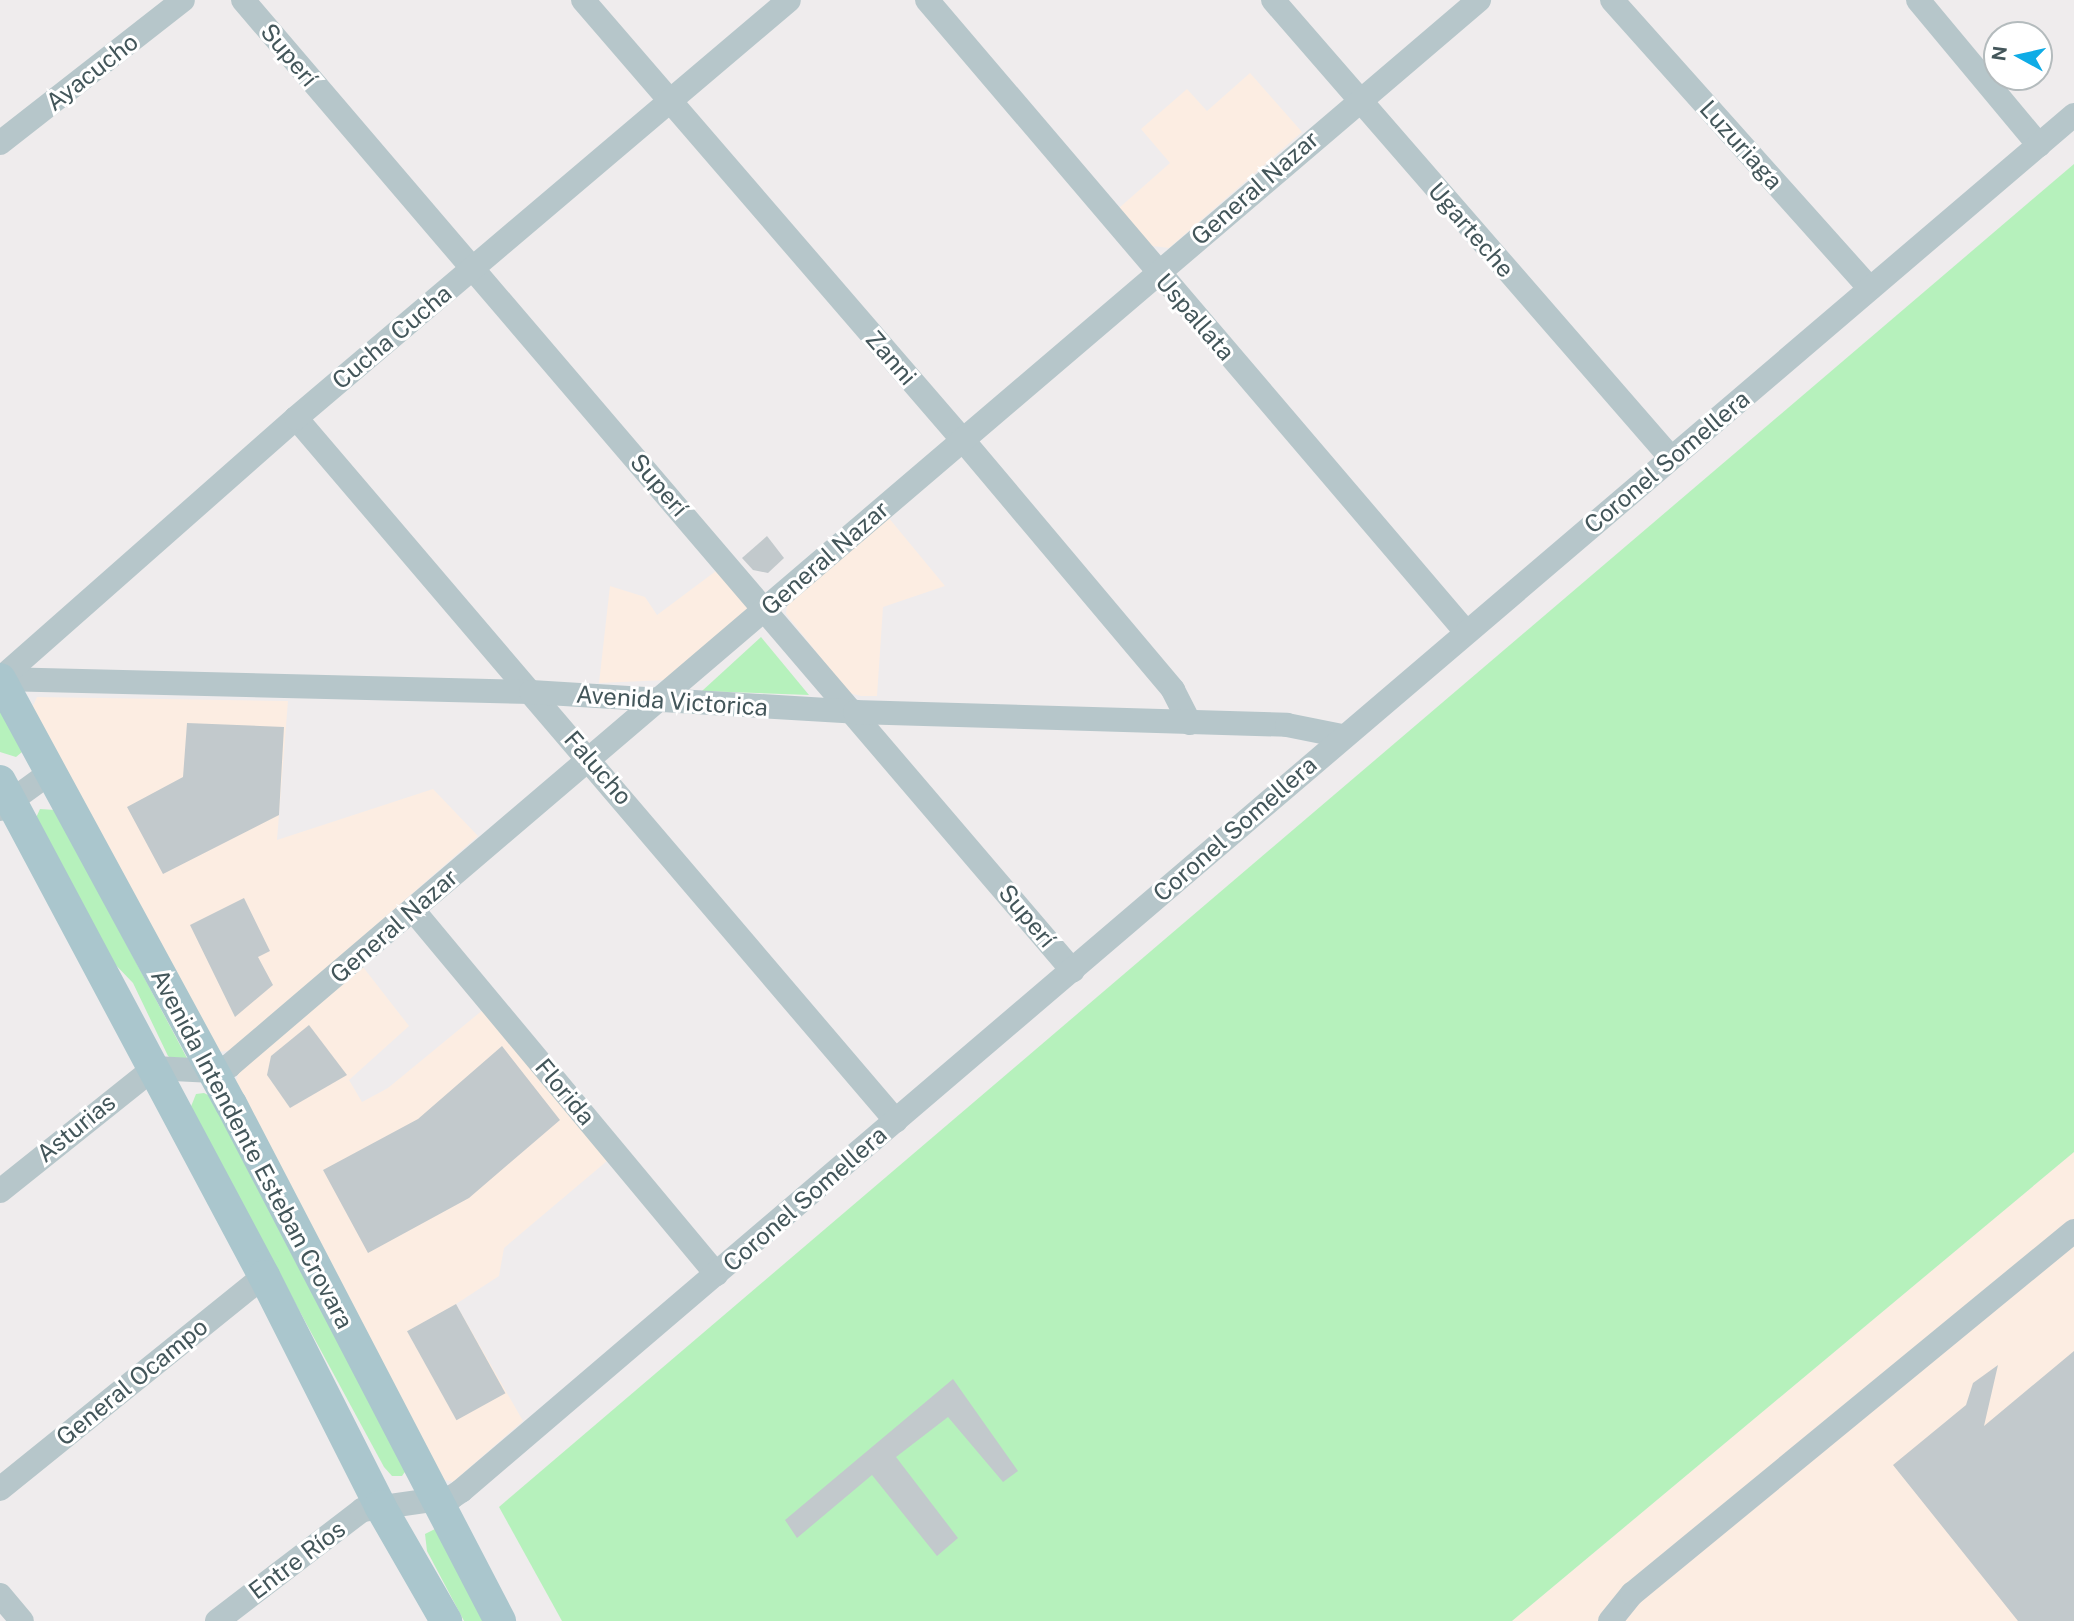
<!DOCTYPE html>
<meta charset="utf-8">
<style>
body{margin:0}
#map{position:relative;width:2074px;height:1621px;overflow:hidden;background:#efeced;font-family:"Public Sans",sans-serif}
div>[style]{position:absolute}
.commercial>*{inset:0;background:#fcede2}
.green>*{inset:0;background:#b6f1bc}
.building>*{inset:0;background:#c2c9cc;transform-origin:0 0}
.minor>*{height:24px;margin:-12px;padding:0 12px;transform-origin:12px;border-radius:12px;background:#b6c6ca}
.major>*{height:32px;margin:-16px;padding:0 16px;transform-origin:16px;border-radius:16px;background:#aac6cd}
span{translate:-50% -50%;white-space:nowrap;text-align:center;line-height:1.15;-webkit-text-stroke:6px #fff;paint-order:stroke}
.street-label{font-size:24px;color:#43565a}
.north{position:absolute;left:1983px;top:21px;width:70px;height:70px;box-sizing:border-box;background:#fff;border:2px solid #b4bbbd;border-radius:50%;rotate:278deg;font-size:19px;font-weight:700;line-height:28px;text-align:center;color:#43565a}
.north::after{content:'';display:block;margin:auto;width:24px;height:32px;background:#0face6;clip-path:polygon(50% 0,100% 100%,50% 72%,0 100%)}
</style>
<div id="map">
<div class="commercial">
<i style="clip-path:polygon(1250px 73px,1302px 132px,1169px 248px,1152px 246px,1119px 208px,1170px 163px,1141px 129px,1187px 89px,1207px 111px)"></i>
<i style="clip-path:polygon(888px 517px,945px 586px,883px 607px,877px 696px,861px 696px,849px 693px,786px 614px,787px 605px)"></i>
<i style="clip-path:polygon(720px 568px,748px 603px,747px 609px,666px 680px,599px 683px,610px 586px,645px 597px,657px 615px)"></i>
<i style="clip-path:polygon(37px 697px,288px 701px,277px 840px,433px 789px,478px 836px,233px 1050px,219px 1052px,31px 710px)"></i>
<i style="clip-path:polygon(363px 967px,409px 1026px,349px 1080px,362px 1102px,388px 1088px,484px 1009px,607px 1161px,504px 1248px,499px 1276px,456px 1304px,523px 1421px,453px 1482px,441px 1479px,236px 1081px,240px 1068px)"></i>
<i style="clip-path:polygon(2074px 1152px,2074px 1621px,1512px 1621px)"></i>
</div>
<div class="green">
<i style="clip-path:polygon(2074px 164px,2074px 1152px,1512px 1621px,562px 1621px,499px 1507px)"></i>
<i style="clip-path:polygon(761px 637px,809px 695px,702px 691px)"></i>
<i style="clip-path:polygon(0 700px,22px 752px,16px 757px,0 752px)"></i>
<i style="clip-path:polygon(40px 809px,55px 810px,188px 1060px,176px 1062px,168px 1056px,133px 983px,109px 958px,35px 820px)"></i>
<i style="clip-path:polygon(204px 1093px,212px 1097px,409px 1466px,402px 1476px,392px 1476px,384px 1467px,190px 1109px,196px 1094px)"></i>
<i style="clip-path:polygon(435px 1529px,492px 1621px,464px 1621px,427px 1551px,425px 1534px)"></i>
</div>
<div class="building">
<i style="clip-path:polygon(767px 536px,784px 558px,768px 573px,753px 570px,742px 558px)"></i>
<i style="clip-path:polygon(187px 723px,284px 727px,279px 815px,163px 874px,127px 807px,183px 777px)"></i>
<i style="clip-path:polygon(244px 898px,270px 951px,258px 957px,273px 985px,235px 1017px,190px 925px)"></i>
<i style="clip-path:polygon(309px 1025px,347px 1075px,290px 1108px,267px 1075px,271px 1056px)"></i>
<i style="clip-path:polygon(502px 1046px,560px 1120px,469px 1198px,368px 1253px,323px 1170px,418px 1119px)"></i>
<i style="left:456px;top:1304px;width:102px;height:56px;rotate:61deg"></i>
<i style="clip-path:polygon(2074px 1351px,2074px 1621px,2018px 1621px,1893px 1465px,1966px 1405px,1973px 1383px,1998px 1365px,1984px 1426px)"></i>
<i style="clip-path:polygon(953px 1379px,1018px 1471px,1003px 1482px,948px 1417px,896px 1457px,958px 1538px,937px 1556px,872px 1475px,797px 1538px,785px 1520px)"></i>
</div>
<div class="minor">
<i style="left:243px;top:0;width:1277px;rotate:49.48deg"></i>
<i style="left:583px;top:0;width:580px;rotate:49.2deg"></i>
<i style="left:962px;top:439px;width:328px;rotate:49.9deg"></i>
<i style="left:1173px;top:690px;width:37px;rotate:63deg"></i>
<i style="left:927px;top:0;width:831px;rotate:49.54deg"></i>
<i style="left:1273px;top:0;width:607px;rotate:49.01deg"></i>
<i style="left:1612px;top:0;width:387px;rotate:48.2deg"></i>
<i style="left:1918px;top:0;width:189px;rotate:50.2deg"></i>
<i style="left:0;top:143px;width:232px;rotate:-38deg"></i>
<i style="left:296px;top:418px;width:924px;rotate:49.52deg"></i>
<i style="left:0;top:679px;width:531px;rotate:1.4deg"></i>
<i style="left:531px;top:692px;width:325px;rotate:3.5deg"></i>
<i style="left:855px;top:712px;width:432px;rotate:1.7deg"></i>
<i style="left:1287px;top:725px;width:56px;rotate:11.3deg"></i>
<i style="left:0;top:679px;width:395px;rotate:-41.4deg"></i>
<i style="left:296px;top:418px;width:646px;rotate:-40.29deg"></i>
<i style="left:0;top:809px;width:63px;rotate:-36deg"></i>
<i style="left:413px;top:910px;width:474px;rotate:50.2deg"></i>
<i style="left:0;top:1191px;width:197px;rotate:-38.6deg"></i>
<i style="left:154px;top:1068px;width:59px;rotate:2.9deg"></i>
<i style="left:213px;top:1071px;width:17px;rotate:-17deg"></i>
<i style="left:229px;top:1066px;width:1643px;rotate:-40.46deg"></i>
<i style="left:0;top:1489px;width:339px;rotate:-38.9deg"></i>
<i style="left:0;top:1595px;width:34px;rotate:50deg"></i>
<i style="left:217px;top:1621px;width:183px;rotate:-37.4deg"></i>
<i style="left:362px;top:1510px;width:91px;rotate:-8.2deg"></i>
<i style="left:452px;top:1497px;width:11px;rotate:-34deg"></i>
<i style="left:461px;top:1491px;width:2120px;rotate:-40.47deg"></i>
<i style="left:1610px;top:1621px;width:35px;rotate:-51deg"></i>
<i style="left:1632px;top:1594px;width:572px;rotate:-39.4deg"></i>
</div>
<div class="major">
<i style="left:0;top:679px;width:484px;rotate:61.5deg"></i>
<i style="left:231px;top:1104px;width:583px;rotate:62.51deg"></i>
<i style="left:0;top:781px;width:561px;rotate:61.93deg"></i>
<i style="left:264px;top:1276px;width:258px;rotate:63.2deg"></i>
<i style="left:380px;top:1506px;width:133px;rotate:60.1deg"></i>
</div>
<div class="street-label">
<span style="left:289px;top:55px;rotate:50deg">Superí</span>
<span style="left:92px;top:72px;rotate:-38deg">Ayacucho</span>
<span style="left:1741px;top:145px;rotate:48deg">Luzuriaga</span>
<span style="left:1255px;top:188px;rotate:-41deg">General Nazar</span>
<span style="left:1471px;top:230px;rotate:49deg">Ugarteche</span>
<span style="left:1195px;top:317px;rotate:49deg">Uspallata</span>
<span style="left:392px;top:337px;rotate:-40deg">Cucha Cucha</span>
<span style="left:891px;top:358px;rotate:49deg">Zanni</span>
<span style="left:1667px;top:462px;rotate:-40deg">Coronel Somellera</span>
<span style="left:659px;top:485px;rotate:49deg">Superí</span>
<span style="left:825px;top:558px;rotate:-41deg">General Nazar</span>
<span style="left:672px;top:701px;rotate:4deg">Avenida Victorica</span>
<span style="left:598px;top:768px;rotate:49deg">Falucho</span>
<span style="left:1235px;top:829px;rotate:-41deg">Coronel Somellera</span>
<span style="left:1027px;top:916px;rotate:50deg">Superí</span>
<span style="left:394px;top:926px;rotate:-41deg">General Nazar</span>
<span style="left:565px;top:1092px;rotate:50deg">Florida</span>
<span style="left:76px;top:1128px;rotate:-39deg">Asturias</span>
<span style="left:252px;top:1149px;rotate:62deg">Avenida Intendente Esteban Crovara</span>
<span style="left:805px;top:1199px;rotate:-41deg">Coronel Somellera</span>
<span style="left:132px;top:1382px;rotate:-39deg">General Ocampo</span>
<span style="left:297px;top:1560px;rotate:-37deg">Entre Ríos</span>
</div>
<div class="north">N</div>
</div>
